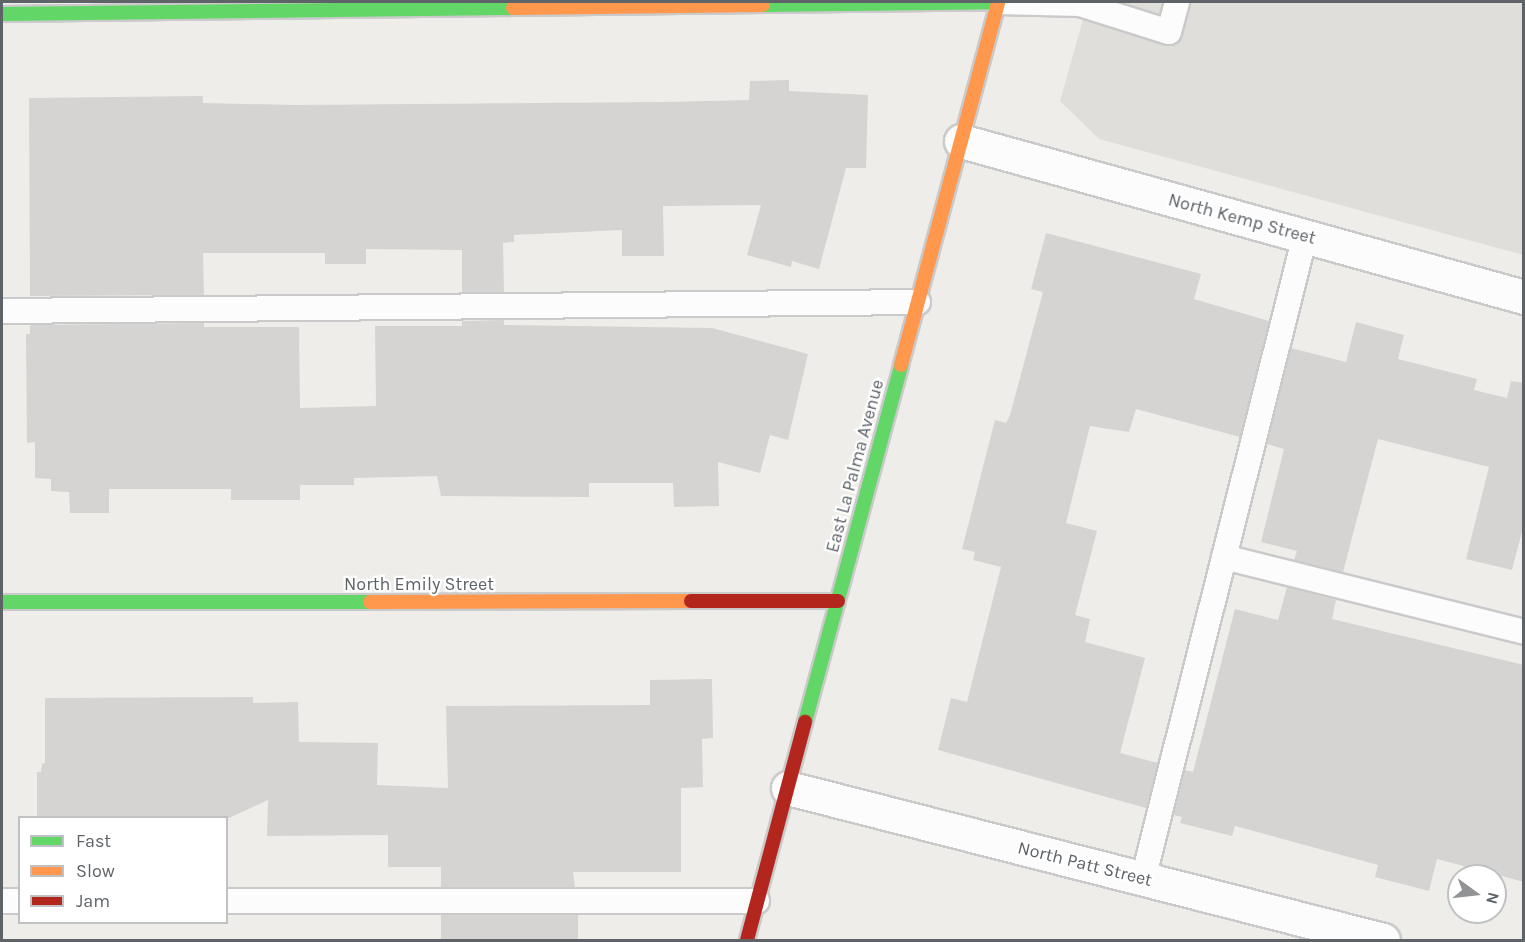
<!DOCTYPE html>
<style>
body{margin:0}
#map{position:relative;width:1525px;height:942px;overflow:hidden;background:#efede9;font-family:Karla,sans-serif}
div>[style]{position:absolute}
.industrial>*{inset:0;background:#e0deda}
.building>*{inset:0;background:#d5d4d2;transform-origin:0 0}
.roads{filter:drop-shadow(2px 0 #cacaca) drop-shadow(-2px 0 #cacaca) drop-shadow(0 2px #cacaca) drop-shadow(0 -2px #cacaca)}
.lane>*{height:24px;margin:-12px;padding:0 12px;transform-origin:12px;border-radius:12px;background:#fdfcfc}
.street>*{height:33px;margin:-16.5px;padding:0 16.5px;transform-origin:16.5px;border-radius:16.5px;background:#fdfcfc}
.fast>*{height:14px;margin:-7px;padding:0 7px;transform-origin:7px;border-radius:7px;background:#63d668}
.slow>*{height:14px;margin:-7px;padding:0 7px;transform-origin:7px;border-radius:7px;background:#ff974d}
.jam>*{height:14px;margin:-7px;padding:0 7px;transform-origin:7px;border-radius:7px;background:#b3261e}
span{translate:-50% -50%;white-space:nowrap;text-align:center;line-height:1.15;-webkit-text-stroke:4.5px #fff;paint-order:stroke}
.street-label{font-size:18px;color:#5e6368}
.frame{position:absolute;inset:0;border:3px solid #5e6368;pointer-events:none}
.legend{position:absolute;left:18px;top:816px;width:210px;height:108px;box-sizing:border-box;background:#fff;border:2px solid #bfc1c3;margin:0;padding:8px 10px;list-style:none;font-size:18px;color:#5e6368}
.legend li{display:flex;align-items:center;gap:12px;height:30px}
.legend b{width:30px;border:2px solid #bfc1c3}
.north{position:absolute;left:1447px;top:864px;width:60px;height:60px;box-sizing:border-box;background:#fff;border:2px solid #bfc1c3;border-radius:50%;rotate:105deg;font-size:16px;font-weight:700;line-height:24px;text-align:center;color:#5e6368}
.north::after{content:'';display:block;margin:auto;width:21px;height:27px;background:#919395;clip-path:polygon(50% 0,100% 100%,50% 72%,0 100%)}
</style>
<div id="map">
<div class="industrial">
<i style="clip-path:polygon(1088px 2px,1523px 2px,1523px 255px,1099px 139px,1060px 101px)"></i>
</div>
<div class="building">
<i style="clip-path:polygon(789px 80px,789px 91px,868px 95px,866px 168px,846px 168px,819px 269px,792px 261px,791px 267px,747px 255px,761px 205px,663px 206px,664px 256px,622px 256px,622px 230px,514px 235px,514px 242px,503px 243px,504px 292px,462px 292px,462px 250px,366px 249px,366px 264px,325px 264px,325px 253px,203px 253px,204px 295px,30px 296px,29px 98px,203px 96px,203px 103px,295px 105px,661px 102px,749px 100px,750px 81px)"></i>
<i style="clip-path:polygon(1046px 233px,1201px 274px,1194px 299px,1269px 321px,1240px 437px,1136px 409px,1129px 432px,1090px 426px,1066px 523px,1097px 531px,1075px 615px,1090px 619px,1085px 642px,1145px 658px,1120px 753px,1158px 763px,1146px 808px,938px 750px,951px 698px,967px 702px,1001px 567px,973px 560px,975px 552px,962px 549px,995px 420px,1006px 423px,1010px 415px,1043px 292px,1031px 289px)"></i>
<i style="clip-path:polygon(504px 320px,504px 325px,712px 328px,808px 354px,788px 440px,770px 435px,760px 473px,718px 462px,719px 506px,674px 507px,673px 483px,589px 483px,589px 497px,441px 496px,437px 476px,354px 478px,354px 485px,300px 485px,300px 500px,231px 500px,231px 489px,109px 489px,109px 513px,70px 513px,69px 492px,51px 491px,51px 479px,35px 478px,35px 442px,27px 443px,26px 334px,30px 334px,30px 325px,204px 323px,204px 327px,299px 327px,300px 408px,376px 406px,375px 326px,462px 326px,462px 321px)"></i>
<i style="clip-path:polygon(1356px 322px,1404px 335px,1398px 359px,1477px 379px,1474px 390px,1507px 398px,1511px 381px,1524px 383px,1524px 524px,1512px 570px,1466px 559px,1489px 467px,1378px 439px,1343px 572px,1294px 560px,1297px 551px,1261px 542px,1284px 449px,1267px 444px,1291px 348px,1346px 362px)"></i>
<i style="clip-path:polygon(1287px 587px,1336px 600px,1332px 619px,1524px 665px,1524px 882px,1437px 859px,1429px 891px,1375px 877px,1378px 865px,1235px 826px,1232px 836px,1180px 823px,1182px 817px,1174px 815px,1185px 770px,1193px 772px,1235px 609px,1278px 620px)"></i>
<i style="clip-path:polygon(712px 679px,713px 738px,702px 739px,703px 787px,681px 788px,681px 872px,573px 872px,575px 887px,441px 887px,441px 867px,388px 867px,388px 835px,267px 836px,268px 800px,229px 818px,37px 818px,37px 772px,41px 772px,42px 764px,45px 763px,45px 698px,253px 697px,253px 703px,298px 702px,299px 742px,378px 743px,377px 785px,448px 788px,446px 706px,650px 705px,650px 680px)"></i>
<i style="left:441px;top:915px;width:137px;height:25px"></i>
</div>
<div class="roads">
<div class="lane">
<i style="left:998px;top:2px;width:82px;rotate:1.4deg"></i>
<i style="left:1080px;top:4px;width:93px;rotate:17.5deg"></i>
<i style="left:1169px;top:32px;width:31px;rotate:-75deg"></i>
<i style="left:2px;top:311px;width:916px;rotate:-0.56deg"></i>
<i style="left:1224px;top:557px;width:309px;rotate:14deg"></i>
<i style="left:1143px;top:879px;width:663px;rotate:-75.86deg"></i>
<i style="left:2px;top:901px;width:18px"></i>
<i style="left:226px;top:901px;width:531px"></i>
</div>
<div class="street">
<i style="left:961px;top:141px;width:584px;rotate:15.49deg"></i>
<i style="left:788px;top:788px;width:614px;rotate:14.33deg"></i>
</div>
<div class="fast">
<i style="left:763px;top:5px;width:235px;rotate:-0.7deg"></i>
<i style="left:2px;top:14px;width:511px;rotate:-0.67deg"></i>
<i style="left:2px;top:602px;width:368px"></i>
<i style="left:805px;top:722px;width:370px;rotate:-74.9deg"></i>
</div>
<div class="slow">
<i style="left:513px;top:8px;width:250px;rotate:-0.7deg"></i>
<i style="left:901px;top:365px;width:376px;rotate:-75deg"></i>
<i style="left:370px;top:602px;width:321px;rotate:-0.2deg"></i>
</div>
<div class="jam">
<i style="left:691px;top:601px;width:147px"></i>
<i style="left:747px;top:940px;width:226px;rotate:-75.1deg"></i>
</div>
</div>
<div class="street-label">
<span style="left:1242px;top:219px;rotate:15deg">North Kemp Street</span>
<span style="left:855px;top:466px;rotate:-75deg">East La Palma Avenue</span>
<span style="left:419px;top:584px">North Emily Street</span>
<span style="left:1085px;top:864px;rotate:14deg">North Patt Street</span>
</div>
<div class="frame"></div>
<ul class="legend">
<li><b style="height:8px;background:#63d668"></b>Fast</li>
<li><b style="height:8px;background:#ff974d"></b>Slow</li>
<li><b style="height:8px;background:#b3261e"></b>Jam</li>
</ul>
<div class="north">N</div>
</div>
